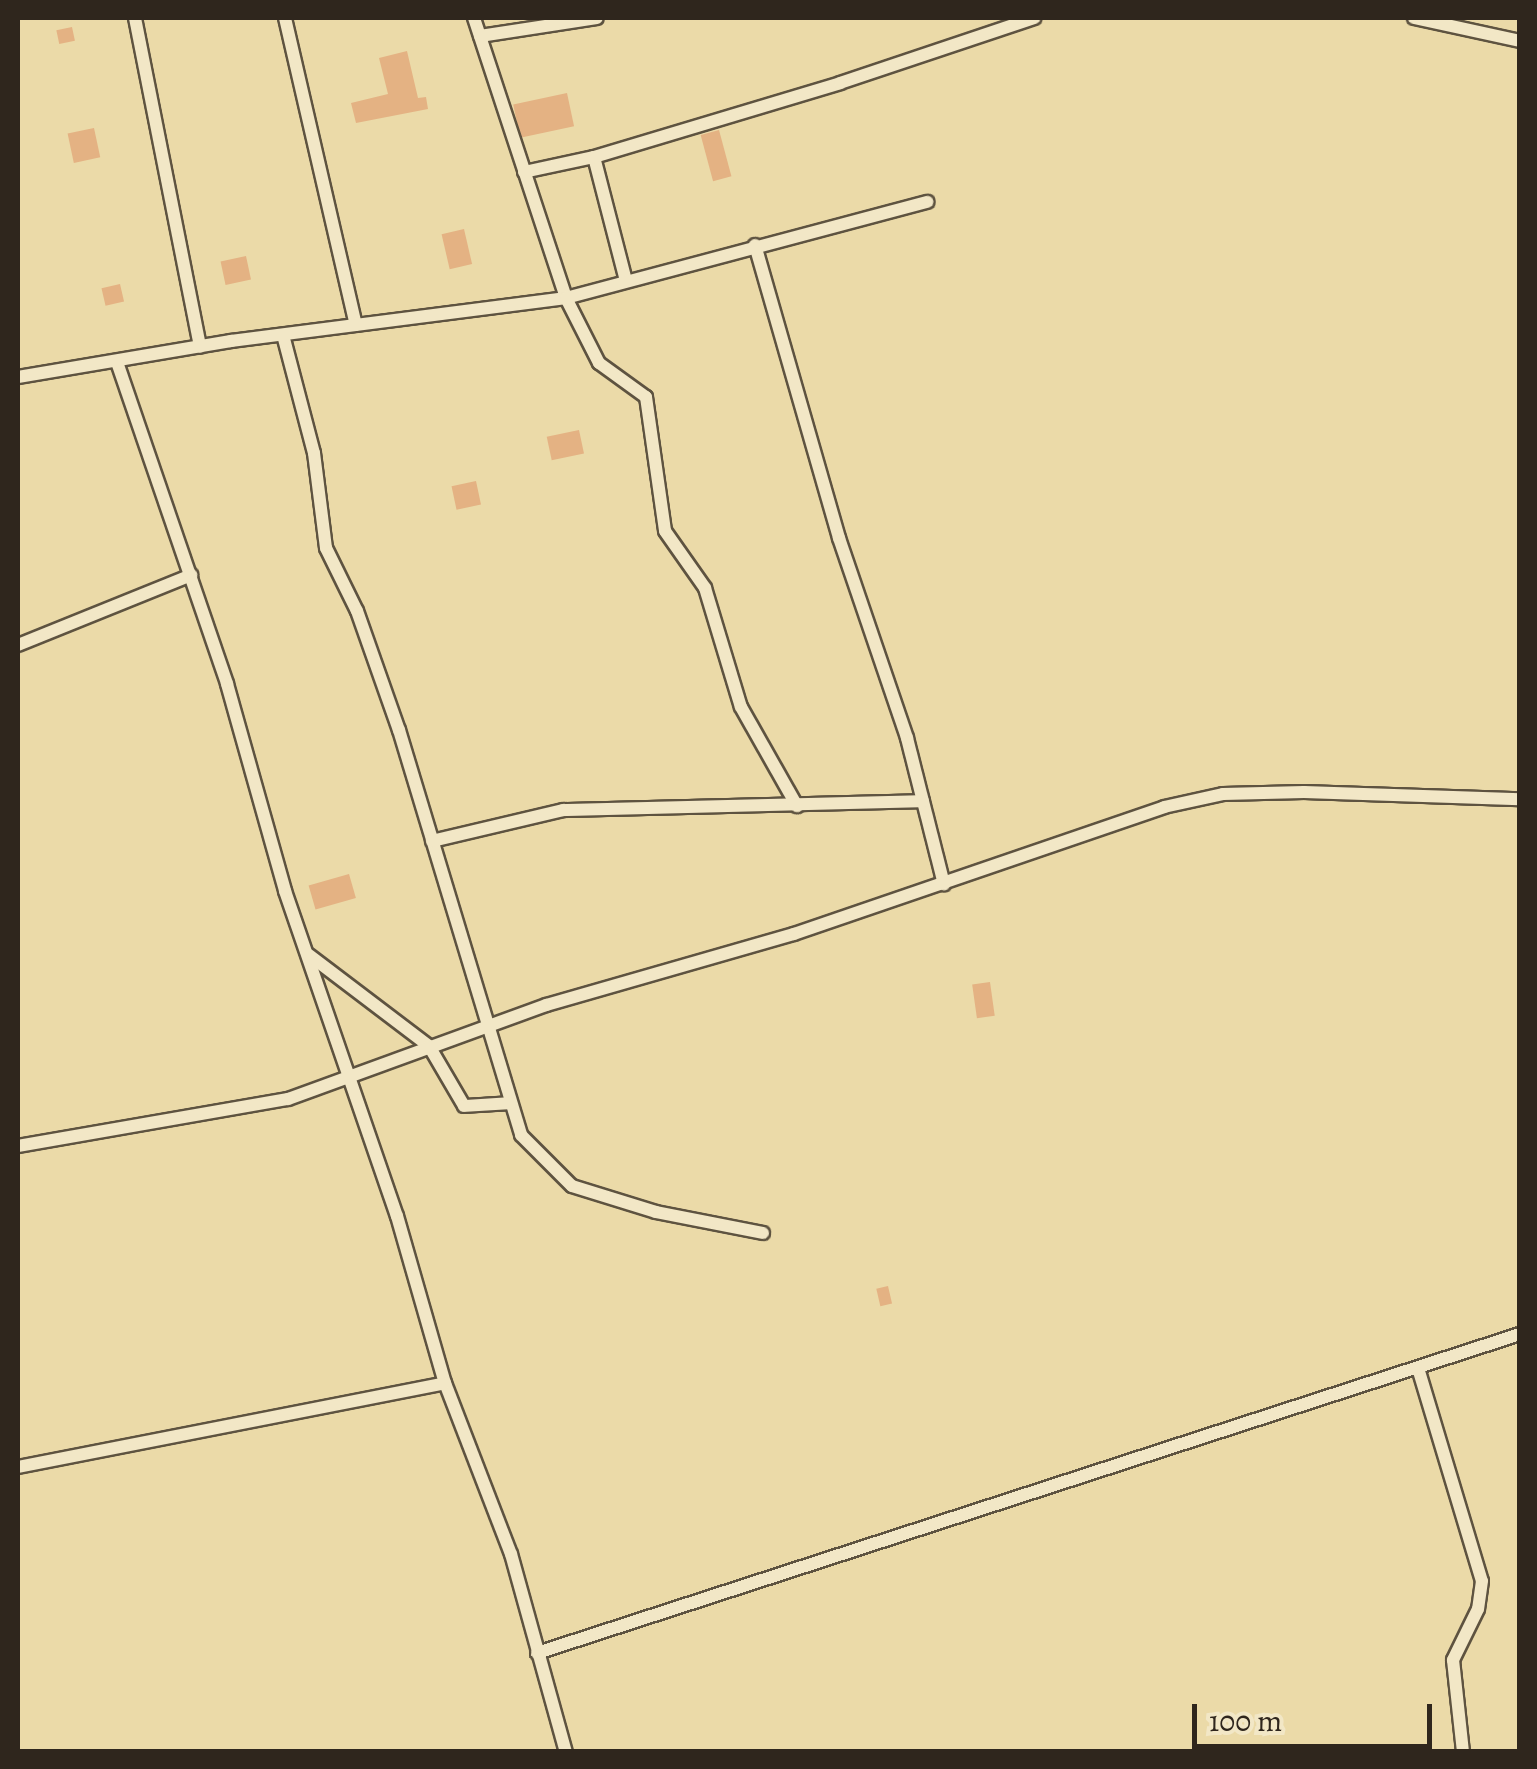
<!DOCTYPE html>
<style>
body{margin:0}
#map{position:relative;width:1537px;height:1769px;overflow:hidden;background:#ebdaa8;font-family:Alegreya,serif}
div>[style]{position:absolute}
.building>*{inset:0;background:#e4b283;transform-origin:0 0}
.roads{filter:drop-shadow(2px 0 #5e5340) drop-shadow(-2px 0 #5e5340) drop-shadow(0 2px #5e5340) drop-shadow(0 -2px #5e5340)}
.street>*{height:12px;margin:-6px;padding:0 6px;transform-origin:6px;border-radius:6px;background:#f2e7c6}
span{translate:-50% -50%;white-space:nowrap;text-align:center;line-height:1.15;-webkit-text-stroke:8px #f2e7c6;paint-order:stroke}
.frame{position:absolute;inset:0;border:20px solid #2f261d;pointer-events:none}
.scale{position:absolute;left:1192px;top:1704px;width:240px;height:45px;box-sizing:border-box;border:5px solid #2f261d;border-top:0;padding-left:12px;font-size:30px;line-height:35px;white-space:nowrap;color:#2f261d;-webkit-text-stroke:8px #f2e7c6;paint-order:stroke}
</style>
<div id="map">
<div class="building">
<i style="left:72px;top:27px;width:14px;height:16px;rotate:78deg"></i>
<i style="clip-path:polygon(407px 51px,418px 98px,426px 97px,428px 109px,356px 123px,351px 103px,388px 94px,379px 58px)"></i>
<i style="left:567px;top:93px;width:34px;height:55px;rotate:78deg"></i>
<i style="left:94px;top:128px;width:30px;height:27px;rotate:78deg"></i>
<i style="left:719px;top:130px;width:48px;height:19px;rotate:75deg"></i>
<i style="left:464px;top:229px;width:36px;height:23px;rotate:77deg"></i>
<i style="left:246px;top:256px;width:24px;height:26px;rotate:78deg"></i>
<i style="left:120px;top:284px;width:18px;height:19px;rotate:77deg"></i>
<i style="left:579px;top:430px;width:24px;height:33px;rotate:78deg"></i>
<i style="left:476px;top:481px;width:24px;height:25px;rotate:78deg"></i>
<i style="left:349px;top:874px;width:25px;height:42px;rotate:74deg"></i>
<i style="left:990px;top:982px;width:34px;height:18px;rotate:82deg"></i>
<i style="left:888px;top:1286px;width:18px;height:12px;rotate:77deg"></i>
</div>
<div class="roads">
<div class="street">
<i style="left:135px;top:18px;width:335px;rotate:78.8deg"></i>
<i style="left:285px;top:18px;width:315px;rotate:77deg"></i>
<i style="left:474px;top:18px;width:295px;rotate:71.8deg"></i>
<i style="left:566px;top:298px;width:73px;rotate:63.1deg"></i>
<i style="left:599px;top:363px;width:58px;rotate:35.9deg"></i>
<i style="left:646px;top:397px;width:135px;rotate:81.9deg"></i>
<i style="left:665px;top:531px;width:70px;rotate:54.9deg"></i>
<i style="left:705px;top:588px;width:124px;rotate:73.2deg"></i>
<i style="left:741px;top:707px;width:114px;rotate:60.5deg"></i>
<i style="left:1414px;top:18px;width:108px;rotate:12.2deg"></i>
<i style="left:480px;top:36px;width:118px;rotate:-8.7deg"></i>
<i style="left:594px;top:157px;width:128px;rotate:75.5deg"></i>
<i style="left:524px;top:172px;width:72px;rotate:-12.1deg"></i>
<i style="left:594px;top:157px;width:257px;rotate:-16.7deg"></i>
<i style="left:840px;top:83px;width:205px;rotate:-18.5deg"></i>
<i style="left:755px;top:245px;width:305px;rotate:74deg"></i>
<i style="left:839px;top:538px;width:211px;rotate:71.2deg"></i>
<i style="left:907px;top:738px;width:151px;rotate:75.8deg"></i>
<i style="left:283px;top:335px;width:122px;rotate:75.3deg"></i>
<i style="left:314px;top:453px;width:96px;rotate:82.8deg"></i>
<i style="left:326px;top:548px;width:70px;rotate:63.8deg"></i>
<i style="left:357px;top:611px;width:126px;rotate:70.6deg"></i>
<i style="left:399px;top:730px;width:423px;rotate:73.2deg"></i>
<i style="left:521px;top:1135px;width:72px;rotate:45deg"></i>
<i style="left:572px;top:1186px;width:88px;rotate:17.2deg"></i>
<i style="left:656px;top:1212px;width:109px;rotate:11.1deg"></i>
<i style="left:117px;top:362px;width:340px;rotate:71.1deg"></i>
<i style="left:227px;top:684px;width:215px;rotate:74.3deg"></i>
<i style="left:285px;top:891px;width:344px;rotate:71deg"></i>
<i style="left:397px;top:1216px;width:174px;rotate:74deg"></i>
<i style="left:445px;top:1383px;width:183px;rotate:68.9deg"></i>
<i style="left:511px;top:1554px;width:205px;rotate:74.5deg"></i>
<i style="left:18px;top:377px;width:216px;rotate:-9.6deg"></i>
<i style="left:231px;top:341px;width:338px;rotate:-7.3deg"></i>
<i style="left:566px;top:298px;width:374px;rotate:-14.9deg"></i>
<i style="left:18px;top:645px;width:187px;rotate:-22deg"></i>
<i style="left:432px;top:841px;width:135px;rotate:-13.3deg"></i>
<i style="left:563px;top:810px;width:360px;rotate:-1.4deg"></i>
<i style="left:309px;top:955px;width:151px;rotate:37.2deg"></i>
<i style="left:429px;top:1046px;width:69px;rotate:59.7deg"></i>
<i style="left:464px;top:1106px;width:46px;rotate:-3.7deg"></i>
<i style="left:18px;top:1146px;width:274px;rotate:-9.9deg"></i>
<i style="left:288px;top:1099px;width:275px;rotate:-20deg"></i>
<i style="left:546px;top:1005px;width:258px;rotate:-16deg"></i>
<i style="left:794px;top:934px;width:391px;rotate:-18.9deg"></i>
<i style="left:1164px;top:807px;width:60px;rotate:-12.4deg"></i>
<i style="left:1223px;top:794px;width:81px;rotate:-1.4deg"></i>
<i style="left:1304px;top:792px;width:216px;rotate:1.9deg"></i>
<i style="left:1418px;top:1368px;width:222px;rotate:73.3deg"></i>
<i style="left:1482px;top:1581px;width:28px;rotate:98deg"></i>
<i style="left:1478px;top:1609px;width:57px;rotate:116.1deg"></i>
<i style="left:1453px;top:1660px;width:93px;rotate:83.8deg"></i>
<i style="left:18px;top:1467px;width:435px;rotate:-11.1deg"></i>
<i style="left:537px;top:1653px;width:1033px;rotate:-17.98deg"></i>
</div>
</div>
<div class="frame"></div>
<div class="scale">100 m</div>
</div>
